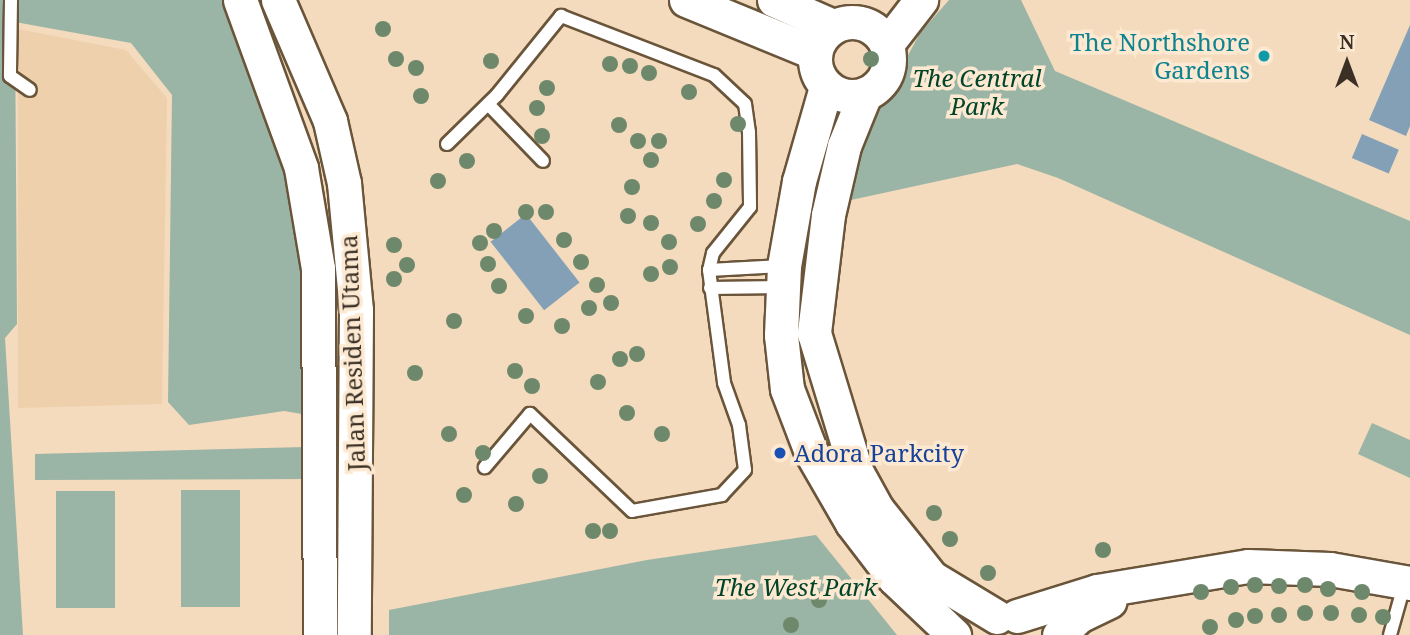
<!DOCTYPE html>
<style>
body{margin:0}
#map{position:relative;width:1410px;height:635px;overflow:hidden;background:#f4dbbd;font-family:"Noto Serif",serif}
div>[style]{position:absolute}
.built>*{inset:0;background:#eed0ac}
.green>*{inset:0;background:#9ab5a5;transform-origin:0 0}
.water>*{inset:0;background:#84a0b7;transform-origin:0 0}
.roads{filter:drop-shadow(2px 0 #6a553a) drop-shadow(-2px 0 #6a553a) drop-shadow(0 2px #6a553a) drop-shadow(0 -2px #6a553a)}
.lane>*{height:12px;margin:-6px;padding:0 6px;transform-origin:6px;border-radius:6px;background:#fff}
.secondary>*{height:33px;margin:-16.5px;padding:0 16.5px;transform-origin:16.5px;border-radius:16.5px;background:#fff}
.secondary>.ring{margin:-16.5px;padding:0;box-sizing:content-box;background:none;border:33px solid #fff;border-radius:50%}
.trees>*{width:16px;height:16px;margin:-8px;border-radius:50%;background:#6e886c}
.dots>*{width:19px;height:19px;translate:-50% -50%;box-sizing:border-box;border:4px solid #fde9d1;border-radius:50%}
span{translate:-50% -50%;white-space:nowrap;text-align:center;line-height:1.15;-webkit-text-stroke:7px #fde9d1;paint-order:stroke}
.culture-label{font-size:24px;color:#0d838f}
.right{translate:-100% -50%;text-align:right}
.park-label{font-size:24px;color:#01442a;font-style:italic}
.street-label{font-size:24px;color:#3a3025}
.transit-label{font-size:24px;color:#164399}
.left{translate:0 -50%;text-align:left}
.north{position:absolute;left:1312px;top:28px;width:70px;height:70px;-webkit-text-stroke:5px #fde9d1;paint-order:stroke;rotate:0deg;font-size:19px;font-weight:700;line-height:28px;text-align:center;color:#3a3025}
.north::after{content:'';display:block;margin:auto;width:24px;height:32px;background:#3a3025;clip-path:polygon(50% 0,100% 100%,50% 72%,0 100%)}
</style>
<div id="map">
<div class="built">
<i style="clip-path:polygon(18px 29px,126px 50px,167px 98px,162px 404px,18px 408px)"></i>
</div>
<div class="green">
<i style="clip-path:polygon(0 0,230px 0,277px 139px,306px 256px,310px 479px,35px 480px,35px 454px,306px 447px,308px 415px,284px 411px,189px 425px,168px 402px,172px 95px,131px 43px,15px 22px,17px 324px,5px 338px,23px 635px,0 635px)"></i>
<i style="clip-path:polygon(949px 0,1021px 0,1055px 71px,1410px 221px,1410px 335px,1058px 178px,1017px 164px,851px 200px,855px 172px,877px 113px,920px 33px)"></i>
<i style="clip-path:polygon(1372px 423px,1410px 440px,1410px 478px,1358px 454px)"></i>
<i style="left:240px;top:490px;width:117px;height:59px;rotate:90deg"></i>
<i style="left:56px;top:491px;width:59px;height:117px"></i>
<i style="clip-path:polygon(816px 535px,897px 635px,389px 635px,389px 610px,647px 560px)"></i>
</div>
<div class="water">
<i style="clip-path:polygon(1410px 25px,1410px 126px,1406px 136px,1369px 120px)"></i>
<i style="left:1362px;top:134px;width:40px;height:26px;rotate:23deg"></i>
<i style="left:526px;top:214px;width:87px;height:45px;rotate:52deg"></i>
</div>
<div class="roads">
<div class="lane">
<i style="left:11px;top:0;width:76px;rotate:90.8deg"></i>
<i style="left:10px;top:76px;width:24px;rotate:35deg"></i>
<i style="left:488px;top:104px;width:79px;rotate:46deg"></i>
<i style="left:447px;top:144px;width:70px;rotate:-44.4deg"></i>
<i style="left:497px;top:95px;width:102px;rotate:-51deg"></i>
<i style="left:561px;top:16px;width:164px;rotate:21.1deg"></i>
<i style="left:714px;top:75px;width:42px;rotate:43.1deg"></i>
<i style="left:745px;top:104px;width:28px;rotate:82deg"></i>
<i style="left:749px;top:132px;width:75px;rotate:89.2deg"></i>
<i style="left:750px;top:207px;width:59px;rotate:128.8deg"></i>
<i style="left:713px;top:253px;width:17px;rotate:103deg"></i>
<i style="left:709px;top:270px;width:114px;rotate:82.4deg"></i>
<i style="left:724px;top:383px;width:45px;rotate:70.3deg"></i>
<i style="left:739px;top:425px;width:45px;rotate:82.4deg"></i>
<i style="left:745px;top:470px;width:34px;rotate:133deg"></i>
<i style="left:722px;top:495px;width:91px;rotate:169.9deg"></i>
<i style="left:632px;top:511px;width:141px;rotate:-136.4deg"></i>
<i style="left:530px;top:414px;width:70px;rotate:130.3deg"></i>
<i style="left:709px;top:270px;width:73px;rotate:-3.1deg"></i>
<i style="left:710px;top:288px;width:72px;rotate:-0.8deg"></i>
<i style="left:1390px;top:635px;width:55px;rotate:-74.2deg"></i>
</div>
<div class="secondary">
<i style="left:240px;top:0;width:179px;rotate:70deg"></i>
<i style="left:301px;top:168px;width:102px;rotate:80.4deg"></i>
<i style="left:318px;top:269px;width:366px;rotate:89.7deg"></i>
<i style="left:278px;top:0;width:132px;rotate:66.7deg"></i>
<i style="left:330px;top:121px;width:64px;rotate:77.3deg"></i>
<i style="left:344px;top:183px;width:128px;rotate:84.6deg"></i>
<i style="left:356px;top:310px;width:325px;rotate:90.4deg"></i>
<i style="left:686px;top:0;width:139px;rotate:22.3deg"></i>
<i style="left:774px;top:0;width:64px;rotate:23.8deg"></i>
<i class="ring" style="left:815px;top:22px;width:41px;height:41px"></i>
<i style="left:887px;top:44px;width:56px;rotate:-52.3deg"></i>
<i style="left:826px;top:87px;width:98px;rotate:106deg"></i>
<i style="left:799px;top:181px;width:86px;rotate:100deg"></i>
<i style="left:784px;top:266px;width:69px;rotate:92.5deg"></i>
<i style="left:781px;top:335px;width:54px;rotate:83.7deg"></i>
<i style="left:787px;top:389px;width:67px;rotate:69.1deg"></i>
<i style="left:811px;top:452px;width:82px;rotate:60deg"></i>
<i style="left:852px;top:523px;width:69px;rotate:52.6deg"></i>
<i style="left:894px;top:578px;width:83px;rotate:43.5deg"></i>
<i style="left:865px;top:94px;width:56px;rotate:112deg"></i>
<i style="left:844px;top:146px;width:71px;rotate:103.1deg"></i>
<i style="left:828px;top:215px;width:119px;rotate:96.8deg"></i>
<i style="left:814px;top:333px;width:144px;rotate:73.1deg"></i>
<i style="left:856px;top:471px;width:43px;rotate:61.1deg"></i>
<i style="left:877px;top:509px;width:87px;rotate:51.5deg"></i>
<i style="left:931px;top:577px;width:77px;rotate:31.2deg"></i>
<i style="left:1017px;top:616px;width:84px;rotate:-17.4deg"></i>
<i style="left:1097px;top:591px;width:153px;rotate:-9.4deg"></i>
<i style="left:1248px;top:566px;width:82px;rotate:2.1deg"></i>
<i style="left:1330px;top:569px;width:81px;rotate:9.9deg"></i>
<i style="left:1059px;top:635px;width:28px;rotate:-44deg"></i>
<i style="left:1079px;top:616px;width:34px;rotate:-26deg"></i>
</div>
</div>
<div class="trees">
<i style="left:383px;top:29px"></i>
<i style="left:396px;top:59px"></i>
<i style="left:871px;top:59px"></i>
<i style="left:491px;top:61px"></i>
<i style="left:610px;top:64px"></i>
<i style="left:630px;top:66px"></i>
<i style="left:416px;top:68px"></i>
<i style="left:649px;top:73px"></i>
<i style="left:547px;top:88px"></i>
<i style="left:689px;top:92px"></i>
<i style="left:421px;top:96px"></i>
<i style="left:537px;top:108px"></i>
<i style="left:738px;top:124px"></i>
<i style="left:619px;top:125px"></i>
<i style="left:542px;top:136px"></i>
<i style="left:638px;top:141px"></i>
<i style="left:659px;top:141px"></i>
<i style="left:651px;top:160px"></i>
<i style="left:467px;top:161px"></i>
<i style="left:724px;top:180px"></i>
<i style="left:438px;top:181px"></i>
<i style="left:632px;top:187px"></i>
<i style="left:714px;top:201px"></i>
<i style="left:526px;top:212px"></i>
<i style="left:546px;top:212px"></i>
<i style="left:628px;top:216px"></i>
<i style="left:651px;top:223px"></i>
<i style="left:698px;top:224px"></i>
<i style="left:494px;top:231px"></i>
<i style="left:564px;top:240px"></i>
<i style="left:669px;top:242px"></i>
<i style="left:480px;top:243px"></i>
<i style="left:394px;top:245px"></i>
<i style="left:581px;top:262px"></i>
<i style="left:488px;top:264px"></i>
<i style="left:407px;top:265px"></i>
<i style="left:670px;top:267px"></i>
<i style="left:651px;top:274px"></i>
<i style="left:394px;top:279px"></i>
<i style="left:597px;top:285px"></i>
<i style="left:499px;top:286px"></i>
<i style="left:611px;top:303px"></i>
<i style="left:589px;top:308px"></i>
<i style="left:526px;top:316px"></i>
<i style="left:454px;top:321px"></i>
<i style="left:562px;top:326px"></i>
<i style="left:637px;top:354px"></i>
<i style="left:620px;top:359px"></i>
<i style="left:515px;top:371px"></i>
<i style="left:415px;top:373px"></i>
<i style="left:598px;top:382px"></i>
<i style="left:532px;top:386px"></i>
<i style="left:627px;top:413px"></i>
<i style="left:449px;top:434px"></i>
<i style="left:662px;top:434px"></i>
<i style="left:483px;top:453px"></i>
<i style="left:540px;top:476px"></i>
<i style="left:464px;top:495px"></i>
<i style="left:516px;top:504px"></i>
<i style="left:934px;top:513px"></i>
<i style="left:593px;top:531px"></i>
<i style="left:610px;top:531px"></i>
<i style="left:950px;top:539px"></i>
<i style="left:1103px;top:550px"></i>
<i style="left:988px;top:573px"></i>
<i style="left:1255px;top:585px"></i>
<i style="left:1305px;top:585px"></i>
<i style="left:1279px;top:586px"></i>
<i style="left:1231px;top:587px"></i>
<i style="left:1328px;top:589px"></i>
<i style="left:1201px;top:592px"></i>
<i style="left:1362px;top:592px"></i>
<i style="left:819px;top:600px"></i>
<i style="left:1305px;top:613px"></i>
<i style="left:1331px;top:613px"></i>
<i style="left:1279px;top:615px"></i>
<i style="left:1359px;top:615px"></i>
<i style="left:1255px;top:616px"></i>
<i style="left:1383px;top:617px"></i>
<i style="left:1236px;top:620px"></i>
<i style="left:791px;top:625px"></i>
<i style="left:1210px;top:627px"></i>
</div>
<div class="dots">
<i style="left:1264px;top:56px;background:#0f9aa8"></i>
<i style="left:780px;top:453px;background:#1a4fb4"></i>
</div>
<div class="culture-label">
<span class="right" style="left:1250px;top:56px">The Northshore<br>Gardens</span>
</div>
<div class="park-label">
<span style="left:977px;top:92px">The Central<br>Park</span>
<span style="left:796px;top:587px">The West Park</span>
</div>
<div class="street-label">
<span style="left:352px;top:353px;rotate:-92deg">Jalan Residen Utama</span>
</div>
<div class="transit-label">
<span class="left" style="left:794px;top:453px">Adora Parkcity</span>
</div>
<div class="north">N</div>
</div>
